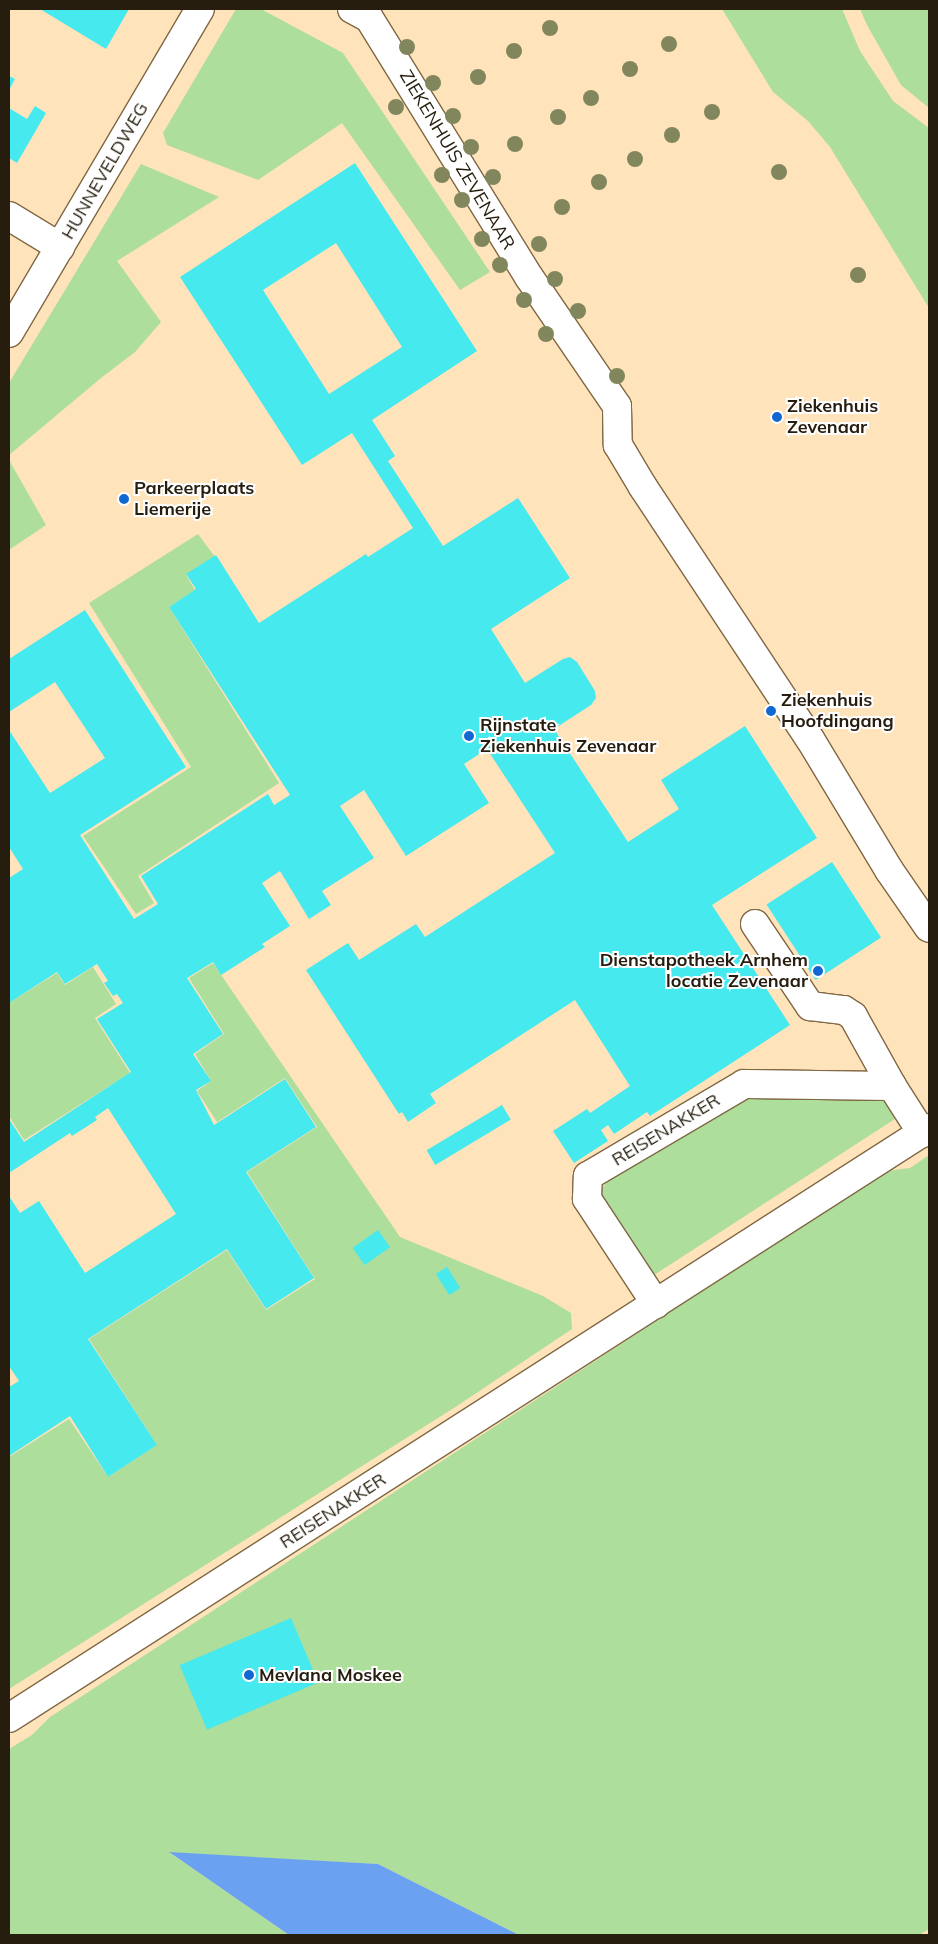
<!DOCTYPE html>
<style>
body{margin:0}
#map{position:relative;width:938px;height:1944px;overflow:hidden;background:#fee3bb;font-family:Mulish,sans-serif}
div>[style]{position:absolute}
.green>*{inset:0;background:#adde9b}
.water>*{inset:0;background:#6aa1f0}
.building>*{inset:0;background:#46e9ed;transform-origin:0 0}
.roads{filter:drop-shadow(1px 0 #806844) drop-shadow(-1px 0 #806844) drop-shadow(0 1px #806844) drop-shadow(0 -1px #806844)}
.minor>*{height:28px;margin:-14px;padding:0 14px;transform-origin:14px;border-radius:14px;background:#fff}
.trees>*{width:16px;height:16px;margin:-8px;border-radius:50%;background:#82865c}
.dots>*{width:14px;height:14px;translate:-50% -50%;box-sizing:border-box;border:2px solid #fff;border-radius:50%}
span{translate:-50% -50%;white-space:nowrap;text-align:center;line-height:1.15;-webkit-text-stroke:4px #fff;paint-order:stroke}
.street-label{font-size:18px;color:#261d0e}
.poi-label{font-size:18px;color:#261d0e;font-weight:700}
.left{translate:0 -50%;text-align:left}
.right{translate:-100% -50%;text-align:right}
.frame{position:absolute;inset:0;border:10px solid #261d0e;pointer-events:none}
</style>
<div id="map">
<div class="green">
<i style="clip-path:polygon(236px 9px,261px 9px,343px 53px,490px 272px,460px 290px,342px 123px,258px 180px,167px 145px,163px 133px)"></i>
<i style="clip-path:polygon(722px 9px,842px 9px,860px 51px,893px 101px,929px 128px,929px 308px,830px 147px,808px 121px,773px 92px)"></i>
<i style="clip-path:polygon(860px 9px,929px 9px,929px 108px,901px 85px,867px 25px)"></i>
<i style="clip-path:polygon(141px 164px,219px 197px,117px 261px,161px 322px,135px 352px,101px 378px,9px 455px,9px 383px)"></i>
<i style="clip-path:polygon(9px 460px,46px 525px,9px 550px)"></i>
<i style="clip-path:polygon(198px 534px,215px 557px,186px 575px,195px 590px,169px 607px,279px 783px,138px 876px,154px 903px,136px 914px,83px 836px,191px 767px,89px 603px)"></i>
<i style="clip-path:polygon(213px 963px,400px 1237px,543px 1296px,571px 1313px,572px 1329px,457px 1406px,9px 1689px,9px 1457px,69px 1419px,108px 1477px,157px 1445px,89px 1339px,227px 1250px,266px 1310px,315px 1279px,247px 1172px,317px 1127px,285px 1078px,217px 1122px,197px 1091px,211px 1081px,195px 1054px,224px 1034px,189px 978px)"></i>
<i style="clip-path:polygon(93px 967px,116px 1004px,95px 1018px,130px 1073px,24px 1140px,9px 1116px,9px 1003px,57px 973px,65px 985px)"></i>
<i style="clip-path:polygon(738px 1094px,883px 1095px,898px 1117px,651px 1277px,601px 1198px,602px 1189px,610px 1176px)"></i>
<i style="clip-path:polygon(929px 1155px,929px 1929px,919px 1935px,519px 1935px,378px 1864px,170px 1853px,289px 1935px,9px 1935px,9px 1749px,32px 1735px,50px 1717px,886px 1171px,910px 1168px)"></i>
</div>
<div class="water">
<i style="clip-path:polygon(169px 1852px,378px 1864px,519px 1935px,289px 1935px)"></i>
</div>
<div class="building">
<i style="clip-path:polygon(40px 9px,129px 9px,106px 49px)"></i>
<i style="clip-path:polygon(9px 76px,15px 79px,9px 90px)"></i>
<i style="clip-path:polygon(35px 106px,46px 113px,17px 163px,9px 158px,9px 108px,27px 119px)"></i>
<i style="clip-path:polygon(evenodd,355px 163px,477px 351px,372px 420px,395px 456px,388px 461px,443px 546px,518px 498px,570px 578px,491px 629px,525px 683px,563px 659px,570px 657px,577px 662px,595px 691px,596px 698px,591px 705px,554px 729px,628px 842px,679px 809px,661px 780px,745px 726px,817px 838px,712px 905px,790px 1025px,650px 1116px,647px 1112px,614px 1134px,608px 1125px,601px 1130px,608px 1141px,574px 1163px,553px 1131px,587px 1109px,590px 1113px,630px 1086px,575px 1000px,430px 1094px,436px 1103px,408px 1122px,402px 1112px,399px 1114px,306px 970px,348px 943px,359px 960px,416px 924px,425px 937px,555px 853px,487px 749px,464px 764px,489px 803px,406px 856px,364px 790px,340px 806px,374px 858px,322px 891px,331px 905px,309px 919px,280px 871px,262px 883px,290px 926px,262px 944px,265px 947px,221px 975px,213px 962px,187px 978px,223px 1034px,193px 1054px,211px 1081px,196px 1090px,214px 1125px,285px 1079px,316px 1127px,246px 1172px,314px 1278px,266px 1309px,227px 1249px,88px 1339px,157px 1445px,108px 1477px,70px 1416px,9px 1456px,9px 1387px,19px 1381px,9px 1366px,9px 1196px,20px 1213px,39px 1201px,85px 1273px,176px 1214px,108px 1108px,95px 1117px,97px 1120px,72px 1136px,70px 1133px,9px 1173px,9px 1119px,24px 1142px,131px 1072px,97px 1019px,123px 1003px,117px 994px,113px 996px,104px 983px,108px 981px,97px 964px,65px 984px,57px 972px,9px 1003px,9px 878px,23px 869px,9px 847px,9px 730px,50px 793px,105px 758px,55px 682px,9px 712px,9px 659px,85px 610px,186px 767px,80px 835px,134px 919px,158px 904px,141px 876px,268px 794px,274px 805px,290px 795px,169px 607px,196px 589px,186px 574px,216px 555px,259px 623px,366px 554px,368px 557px,413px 528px,352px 433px,302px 465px,180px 277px,355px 163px,336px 243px,402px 347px,329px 394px,263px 290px,336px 243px)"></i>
<i style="left:832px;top:862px;width:90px;height:78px;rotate:57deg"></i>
<i style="left:502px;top:1105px;width:17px;height:88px;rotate:59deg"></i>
<i style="left:378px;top:1230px;width:21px;height:31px;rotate:55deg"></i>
<i style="left:447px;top:1267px;width:25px;height:13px;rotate:58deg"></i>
<i style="left:291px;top:1618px;width:70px;height:121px;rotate:67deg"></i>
</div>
<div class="roads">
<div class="minor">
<i style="left:352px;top:9px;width:19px;rotate:28deg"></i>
<i style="left:369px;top:18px;width:304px;rotate:58.3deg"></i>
<i style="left:529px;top:277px;width:156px;rotate:55.7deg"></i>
<i style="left:617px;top:406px;width:39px;rotate:89deg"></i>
<i style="left:618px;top:445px;width:49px;rotate:59.2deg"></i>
<i style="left:643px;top:487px;width:302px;rotate:56.5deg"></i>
<i style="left:810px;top:739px;width:153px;rotate:58.9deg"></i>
<i style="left:889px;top:870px;width:70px;rotate:55.4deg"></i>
<i style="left:9px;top:216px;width:60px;rotate:31.3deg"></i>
<i style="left:9px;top:333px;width:376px;rotate:-59.5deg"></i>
<i style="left:755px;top:924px;width:99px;rotate:56.1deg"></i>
<i style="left:810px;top:1006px;width:34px;rotate:7deg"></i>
<i style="left:844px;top:1010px;width:11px;rotate:34deg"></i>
<i style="left:853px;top:1016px;width:80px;rotate:60.9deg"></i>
<i style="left:892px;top:1086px;width:56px;rotate:57.4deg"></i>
<i style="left:656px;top:1304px;width:126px;rotate:-123.3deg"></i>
<i style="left:587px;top:1199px;width:23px;rotate:-88deg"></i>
<i style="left:588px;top:1176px;width:181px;rotate:-30.5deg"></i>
<i style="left:744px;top:1084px;width:148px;rotate:0.8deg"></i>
<i style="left:9px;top:1718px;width:1093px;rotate:-32.67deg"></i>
</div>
</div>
<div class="trees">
<i style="left:550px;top:28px"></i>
<i style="left:669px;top:44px"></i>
<i style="left:407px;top:47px"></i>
<i style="left:514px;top:51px"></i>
<i style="left:630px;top:69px"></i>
<i style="left:478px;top:77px"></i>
<i style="left:433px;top:83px"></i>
<i style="left:591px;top:98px"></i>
<i style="left:396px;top:107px"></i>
<i style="left:712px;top:112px"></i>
<i style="left:453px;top:116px"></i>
<i style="left:558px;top:117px"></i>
<i style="left:672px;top:135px"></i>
<i style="left:515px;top:144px"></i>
<i style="left:471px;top:147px"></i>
<i style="left:635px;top:159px"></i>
<i style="left:779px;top:172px"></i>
<i style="left:442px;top:175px"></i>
<i style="left:493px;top:177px"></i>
<i style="left:599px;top:182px"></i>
<i style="left:462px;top:200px"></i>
<i style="left:562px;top:207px"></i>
<i style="left:482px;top:239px"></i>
<i style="left:539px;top:244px"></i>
<i style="left:500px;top:265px"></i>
<i style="left:858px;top:275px"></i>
<i style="left:555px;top:279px"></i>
<i style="left:524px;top:300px"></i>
<i style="left:578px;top:311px"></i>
<i style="left:546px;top:334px"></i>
<i style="left:617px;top:376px"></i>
</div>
<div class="dots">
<i style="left:777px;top:417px;background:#1268d2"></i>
<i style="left:124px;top:499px;background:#1268d2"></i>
<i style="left:771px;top:711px;background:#1268d2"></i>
<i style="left:469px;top:736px;background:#1268d2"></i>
<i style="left:818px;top:971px;background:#1268d2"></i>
<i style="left:249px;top:1675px;background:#1268d2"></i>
</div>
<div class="street-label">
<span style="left:457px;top:160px;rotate:59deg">ZIEKENHUIS ZEVENAAR</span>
<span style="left:105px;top:171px;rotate:-60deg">HUNNEVELDWEG</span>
<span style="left:666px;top:1130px;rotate:-31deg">REISENAKKER</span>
<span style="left:333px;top:1511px;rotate:-33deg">REISENAKKER</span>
</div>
<div class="poi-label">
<span class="left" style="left:787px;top:417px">Ziekenhuis<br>Zevenaar</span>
<span class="left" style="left:134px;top:499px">Parkeerplaats<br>Liemerije</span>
<span class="left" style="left:781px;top:711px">Ziekenhuis<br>Hoofdingang</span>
<span class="left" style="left:480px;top:736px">Rijnstate<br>Ziekenhuis Zevenaar</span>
<span class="right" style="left:808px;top:971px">Dienstapotheek Arnhem<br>locatie Zevenaar</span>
<span class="left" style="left:259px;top:1675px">Mevlana Moskee</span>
</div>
<div class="frame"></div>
</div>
